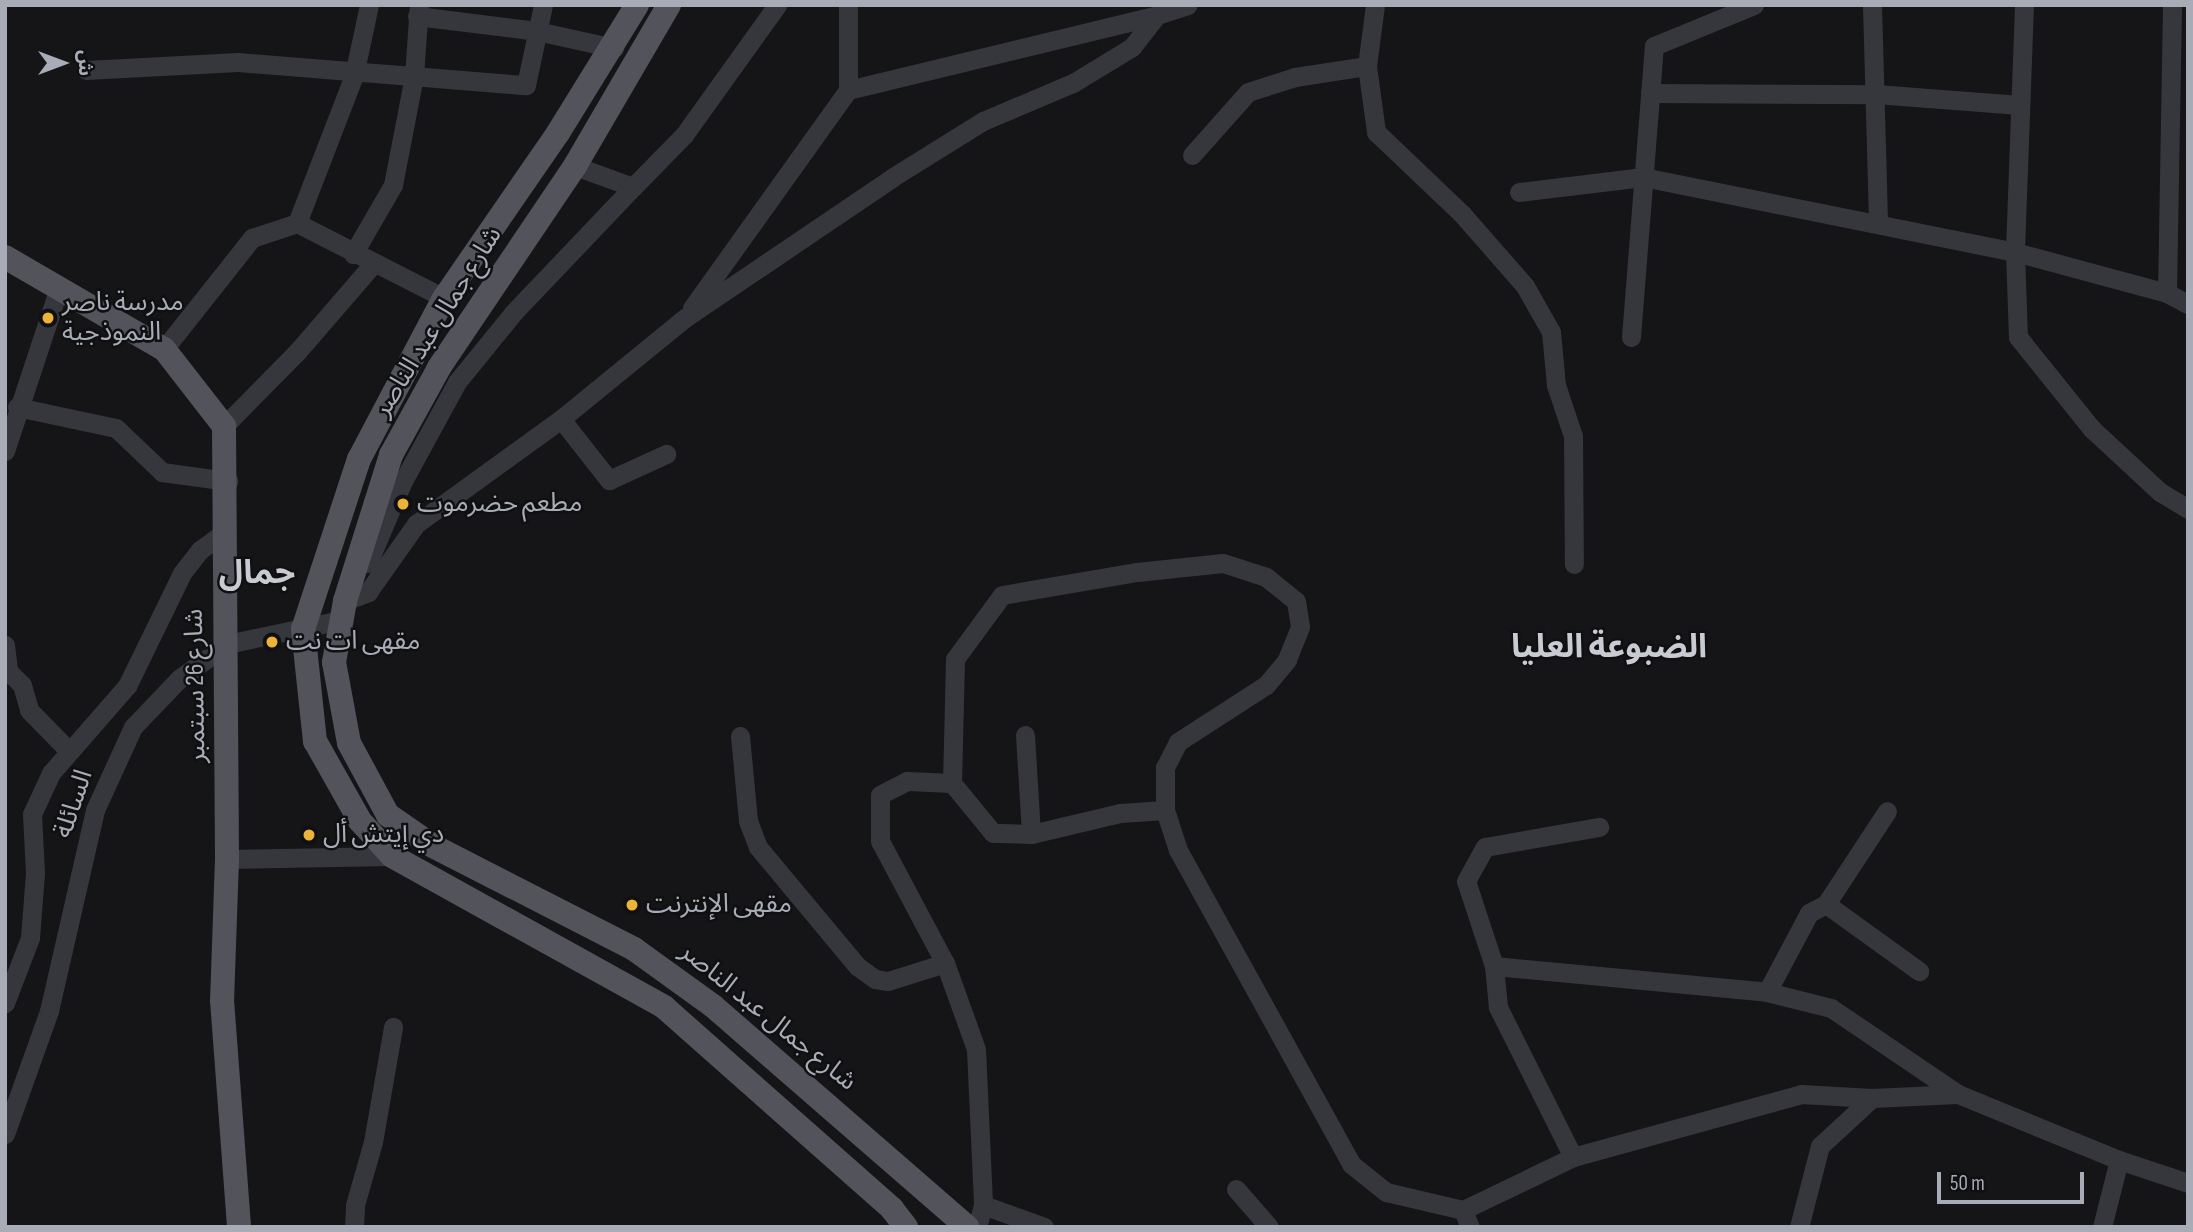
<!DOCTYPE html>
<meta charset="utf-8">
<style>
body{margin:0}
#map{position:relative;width:2193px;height:1232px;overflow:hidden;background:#151517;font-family:"Sofia Sans Condensed","Noto Sans Arabic",sans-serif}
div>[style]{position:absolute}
.minor>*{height:19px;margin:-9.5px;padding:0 9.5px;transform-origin:9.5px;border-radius:9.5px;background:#36373c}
.major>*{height:24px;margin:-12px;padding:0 12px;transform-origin:12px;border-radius:12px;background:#53545b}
.dots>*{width:19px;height:19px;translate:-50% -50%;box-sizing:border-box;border:4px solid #101012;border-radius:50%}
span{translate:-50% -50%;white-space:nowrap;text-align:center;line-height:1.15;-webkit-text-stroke:5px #101012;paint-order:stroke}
.poi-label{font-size:26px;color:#a8acb7}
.left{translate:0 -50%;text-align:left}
.street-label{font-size:26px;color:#a8acb7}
.district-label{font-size:33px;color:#c9cbd3;font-weight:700}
.frame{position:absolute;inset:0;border:7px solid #a8acb7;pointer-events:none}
.north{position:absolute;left:28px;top:28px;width:70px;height:70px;-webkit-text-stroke:5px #101012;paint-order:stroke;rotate:90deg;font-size:19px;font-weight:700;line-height:28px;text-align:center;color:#a8acb7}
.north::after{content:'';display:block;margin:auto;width:24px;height:32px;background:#a8acb7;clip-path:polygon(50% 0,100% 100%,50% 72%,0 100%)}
.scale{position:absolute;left:1937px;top:1172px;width:147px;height:32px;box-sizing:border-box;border:4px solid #a8acb7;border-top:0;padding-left:9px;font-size:21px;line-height:24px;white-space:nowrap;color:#a8acb7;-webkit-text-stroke:5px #101012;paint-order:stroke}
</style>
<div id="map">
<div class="minor">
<i style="left:1375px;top:5px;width:62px;rotate:97.5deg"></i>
<i style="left:1367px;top:66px;width:67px;rotate:82.2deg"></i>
<i style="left:1376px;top:132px;width:119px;rotate:43.6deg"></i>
<i style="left:1462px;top:214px;width:96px;rotate:48.8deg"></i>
<i style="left:1525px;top:286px;width:53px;rotate:60.5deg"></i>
<i style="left:1551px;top:332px;width:53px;rotate:84.6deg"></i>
<i style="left:1556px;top:385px;width:54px;rotate:71.6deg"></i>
<i style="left:1573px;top:436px;width:128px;rotate:89.6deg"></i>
<i style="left:1872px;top:5px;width:218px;rotate:88.4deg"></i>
<i style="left:2024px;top:5px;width:247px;rotate:92.1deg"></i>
<i style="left:2015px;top:252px;width:85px;rotate:88deg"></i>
<i style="left:2018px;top:337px;width:118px;rotate:51.2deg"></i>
<i style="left:2092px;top:429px;width:93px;rotate:42.8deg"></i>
<i style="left:2160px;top:492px;width:33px;rotate:31deg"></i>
<i style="left:417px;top:16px;width:121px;rotate:7.1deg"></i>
<i style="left:537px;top:31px;width:79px;rotate:12.4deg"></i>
<i style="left:86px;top:70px;width:152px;rotate:-3deg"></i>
<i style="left:238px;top:62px;width:289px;rotate:4.6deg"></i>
<i style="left:526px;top:85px;width:82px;rotate:-78deg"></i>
<i style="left:848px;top:90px;width:318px;rotate:-13.6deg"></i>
<i style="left:1650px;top:93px;width:226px;rotate:0.3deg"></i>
<i style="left:1876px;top:94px;width:144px;rotate:4.4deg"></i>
<i style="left:1192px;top:155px;width:84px;rotate:-48.4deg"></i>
<i style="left:1248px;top:92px;width:49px;rotate:-17.7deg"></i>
<i style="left:1295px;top:77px;width:73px;rotate:-8.7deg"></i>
<i style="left:575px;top:166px;width:62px;rotate:19.9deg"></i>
<i style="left:633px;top:187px;width:73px;rotate:-45.6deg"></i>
<i style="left:684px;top:135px;width:160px;rotate:-54.4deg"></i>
<i style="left:1519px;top:192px;width:125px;rotate:-6.9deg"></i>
<i style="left:1643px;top:177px;width:379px;rotate:11.4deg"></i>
<i style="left:2015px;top:252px;width:157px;rotate:15.1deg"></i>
<i style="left:2167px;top:293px;width:24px;rotate:28deg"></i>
<i style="left:297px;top:223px;width:159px;rotate:-68.9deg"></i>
<i style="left:354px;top:75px;width:72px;rotate:-77.9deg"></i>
<i style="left:353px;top:254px;width:80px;rotate:-59.9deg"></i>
<i style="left:393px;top:185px;width:111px;rotate:-79.1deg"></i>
<i style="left:414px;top:76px;width:71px;rotate:-86deg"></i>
<i style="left:2167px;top:293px;width:288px;rotate:-89deg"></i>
<i style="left:692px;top:308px;width:268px;rotate:-54.4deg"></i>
<i style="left:848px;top:90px;width:85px;rotate:-90deg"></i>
<i style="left:1631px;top:337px;width:292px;rotate:-85.5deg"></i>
<i style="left:1654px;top:46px;width:108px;rotate:-22.3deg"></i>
<i style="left:164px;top:349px;width:142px;rotate:-51.6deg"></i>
<i style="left:252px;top:238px;width:47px;rotate:-18.4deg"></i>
<i style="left:297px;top:223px;width:165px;rotate:27deg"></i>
<i style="left:17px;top:407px;width:101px;rotate:12deg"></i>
<i style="left:116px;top:428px;width:64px;rotate:43.7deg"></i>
<i style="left:162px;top:472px;width:67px;rotate:7.8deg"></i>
<i style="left:561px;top:419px;width:78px;rotate:51.8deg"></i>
<i style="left:609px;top:480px;width:63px;rotate:-24.5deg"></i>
<i style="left:224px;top:426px;width:104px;rotate:-45.4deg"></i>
<i style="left:297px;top:352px;width:115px;rotate:-49.2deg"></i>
<i style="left:5px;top:451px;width:172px;rotate:-71.7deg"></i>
<i style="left:368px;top:563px;width:87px;rotate:-67deg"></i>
<i style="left:402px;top:483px;width:115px;rotate:-61.4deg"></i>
<i style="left:457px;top:382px;width:89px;rotate:-50.9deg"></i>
<i style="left:513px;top:313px;width:174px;rotate:-46.4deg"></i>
<i style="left:345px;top:601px;width:25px;rotate:-21deg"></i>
<i style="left:368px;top:592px;width:83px;rotate:-54.8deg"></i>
<i style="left:416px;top:524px;width:179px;rotate:-35.9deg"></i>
<i style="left:561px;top:419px;width:160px;rotate:-39.2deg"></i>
<i style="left:685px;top:318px;width:251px;rotate:-34.1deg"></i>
<i style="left:893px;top:177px;width:106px;rotate:-31.9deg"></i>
<i style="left:983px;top:121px;width:98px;rotate:-22.9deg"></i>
<i style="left:1073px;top:83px;width:69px;rotate:-31.4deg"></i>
<i style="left:1132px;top:47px;width:41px;rotate:-52deg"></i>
<i style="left:1157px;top:15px;width:32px;rotate:-18deg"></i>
<i style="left:5px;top:645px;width:26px;rotate:83deg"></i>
<i style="left:8px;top:671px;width:20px;rotate:45deg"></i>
<i style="left:22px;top:685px;width:26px;rotate:74deg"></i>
<i style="left:29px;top:710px;width:56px;rotate:45.7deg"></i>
<i style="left:1025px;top:735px;width:99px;rotate:86.5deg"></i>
<i style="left:740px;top:736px;width:85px;rotate:84.6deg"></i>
<i style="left:748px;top:821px;width:28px;rotate:69deg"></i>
<i style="left:758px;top:847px;width:155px;rotate:50.2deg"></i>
<i style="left:857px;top:966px;width:22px;rotate:36deg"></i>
<i style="left:875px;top:979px;width:13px;rotate:9deg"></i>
<i style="left:888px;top:981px;width:60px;rotate:-17.5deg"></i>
<i style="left:952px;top:783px;width:45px;rotate:-177.5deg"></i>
<i style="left:907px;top:781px;width:30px;rotate:153deg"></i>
<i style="left:880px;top:795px;width:46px;rotate:90deg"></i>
<i style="left:880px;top:841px;width:138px;rotate:62deg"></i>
<i style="left:945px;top:963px;width:91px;rotate:70.2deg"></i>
<i style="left:976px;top:1049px;width:156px;rotate:87.4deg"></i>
<i style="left:983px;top:1205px;width:23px;rotate:105deg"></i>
<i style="left:1165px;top:810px;width:45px;rotate:176.2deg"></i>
<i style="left:1120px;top:813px;width:91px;rotate:166.7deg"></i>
<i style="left:1031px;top:834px;width:38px;rotate:-178deg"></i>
<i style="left:993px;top:833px;width:65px;rotate:-129.4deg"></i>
<i style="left:952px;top:783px;width:124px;rotate:-88.6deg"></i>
<i style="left:955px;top:659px;width:79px;rotate:-53.7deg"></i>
<i style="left:1002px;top:595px;width:137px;rotate:-9.7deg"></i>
<i style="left:1137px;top:572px;width:86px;rotate:-6deg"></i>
<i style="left:1223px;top:563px;width:45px;rotate:18deg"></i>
<i style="left:1266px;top:577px;width:38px;rotate:39deg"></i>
<i style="left:1296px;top:601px;width:26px;rotate:81deg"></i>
<i style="left:1300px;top:627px;width:35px;rotate:112deg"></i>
<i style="left:1287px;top:660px;width:33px;rotate:130deg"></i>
<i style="left:1266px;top:685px;width:105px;rotate:147.1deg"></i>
<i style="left:1178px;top:742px;width:28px;rotate:117deg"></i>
<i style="left:1165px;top:767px;width:43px;rotate:90deg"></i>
<i style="left:1165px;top:810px;width:42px;rotate:72deg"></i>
<i style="left:1178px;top:850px;width:359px;rotate:61.1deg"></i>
<i style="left:1351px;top:1164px;width:45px;rotate:38.7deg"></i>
<i style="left:1386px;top:1192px;width:79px;rotate:13.2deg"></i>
<i style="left:1463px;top:1210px;width:122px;rotate:-25.7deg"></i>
<i style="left:1573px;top:1157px;width:237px;rotate:-15.4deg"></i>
<i style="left:1801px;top:1094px;width:71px;rotate:3.2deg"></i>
<i style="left:1872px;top:1098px;width:86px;rotate:-2.7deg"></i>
<i style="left:1958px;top:1094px;width:174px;rotate:22.3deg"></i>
<i style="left:2119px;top:1160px;width:73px;rotate:18.4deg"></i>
<i style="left:227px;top:859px;width:165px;rotate:-1deg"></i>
<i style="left:1826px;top:904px;width:111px;rotate:-56.7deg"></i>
<i style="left:1494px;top:966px;width:274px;rotate:5.4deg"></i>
<i style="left:1767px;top:992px;width:66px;rotate:14deg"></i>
<i style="left:1831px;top:1008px;width:153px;rotate:34.1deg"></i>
<i style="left:1767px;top:992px;width:89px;rotate:-62deg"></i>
<i style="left:1809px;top:913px;width:19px;rotate:-28deg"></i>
<i style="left:1826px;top:904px;width:115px;rotate:35.8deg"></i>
<i style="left:5px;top:1003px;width:70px;rotate:-69deg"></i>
<i style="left:30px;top:938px;width:65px;rotate:-85.6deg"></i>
<i style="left:35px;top:873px;width:59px;rotate:-92.9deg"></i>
<i style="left:32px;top:814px;width:45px;rotate:-65.1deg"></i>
<i style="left:51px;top:773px;width:116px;rotate:-48.9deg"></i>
<i style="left:127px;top:686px;width:126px;rotate:-64deg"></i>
<i style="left:182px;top:573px;width:29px;rotate:-52deg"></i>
<i style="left:200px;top:550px;width:29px;rotate:-36deg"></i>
<i style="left:5px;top:1134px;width:131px;rotate:-70.3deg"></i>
<i style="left:49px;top:1011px;width:206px;rotate:-77.1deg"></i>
<i style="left:95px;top:810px;width:91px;rotate:-65.4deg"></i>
<i style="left:133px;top:727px;width:68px;rotate:-46.2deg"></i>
<i style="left:180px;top:678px;width:58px;rotate:-35.9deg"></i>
<i style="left:227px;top:644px;width:116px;rotate:-11.9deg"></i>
<i style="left:1573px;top:1157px;width:168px;rotate:-116.6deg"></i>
<i style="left:1498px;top:1007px;width:41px;rotate:-95.6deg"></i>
<i style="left:1494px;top:966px;width:89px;rotate:-108.2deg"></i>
<i style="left:1466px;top:881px;width:39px;rotate:-61deg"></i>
<i style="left:1485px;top:847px;width:116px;rotate:-10deg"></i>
<i style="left:1236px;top:1189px;width:50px;rotate:49deg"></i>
<i style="left:983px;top:1205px;width:65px;rotate:19.8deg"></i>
<i style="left:1463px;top:1210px;width:18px;rotate:68deg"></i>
<i style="left:354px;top:1227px;width:22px;rotate:-87deg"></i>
<i style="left:355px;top:1205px;width:66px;rotate:-74.1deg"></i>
<i style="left:373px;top:1142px;width:117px;rotate:-80.1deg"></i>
<i style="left:1799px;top:1227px;width:84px;rotate:-75.5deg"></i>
<i style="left:1820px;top:1146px;width:71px;rotate:-42.7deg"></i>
<i style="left:2102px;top:1227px;width:69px;rotate:-75.8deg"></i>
</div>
<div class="major">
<i style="left:637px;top:5px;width:150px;rotate:121.7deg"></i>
<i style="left:558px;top:133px;width:201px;rotate:124.6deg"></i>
<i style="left:444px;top:298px;width:182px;rotate:117.8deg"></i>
<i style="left:359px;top:459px;width:179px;rotate:108.2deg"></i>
<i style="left:303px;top:629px;width:113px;rotate:83.9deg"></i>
<i style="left:315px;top:741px;width:92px;rotate:60.6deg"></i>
<i style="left:360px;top:821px;width:47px;rotate:47.6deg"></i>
<i style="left:392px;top:856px;width:311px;rotate:29deg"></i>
<i style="left:664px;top:1007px;width:305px;rotate:41.5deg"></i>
<i style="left:892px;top:1209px;width:23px;rotate:52deg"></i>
<i style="left:669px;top:5px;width:186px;rotate:120.3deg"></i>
<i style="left:575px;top:166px;width:244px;rotate:124deg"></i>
<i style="left:439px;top:368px;width:99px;rotate:118.9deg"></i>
<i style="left:391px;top:455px;width:153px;rotate:107.5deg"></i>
<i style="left:345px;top:601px;width:62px;rotate:100.2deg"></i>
<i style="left:334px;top:662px;width:82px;rotate:79.5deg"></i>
<i style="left:349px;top:743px;width:82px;rotate:61.6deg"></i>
<i style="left:388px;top:815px;width:55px;rotate:34.6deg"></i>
<i style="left:433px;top:846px;width:226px;rotate:27.1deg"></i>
<i style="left:634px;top:949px;width:97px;rotate:35.8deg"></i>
<i style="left:713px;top:1006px;width:337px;rotate:41deg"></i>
<i style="left:5px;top:257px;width:184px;rotate:30.1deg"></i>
<i style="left:164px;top:349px;width:98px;rotate:52.1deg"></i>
<i style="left:224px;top:426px;width:433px;rotate:89.6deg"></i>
<i style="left:227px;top:859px;width:141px;rotate:92deg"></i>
<i style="left:222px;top:1000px;width:228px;rotate:85.7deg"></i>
</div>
<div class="dots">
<i style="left:48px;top:318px;background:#ebb439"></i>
<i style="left:403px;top:504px;background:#ebb439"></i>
<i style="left:272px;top:642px;background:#ebb439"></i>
<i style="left:309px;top:835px;background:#ebb439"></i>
<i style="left:632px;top:905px;background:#ebb439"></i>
</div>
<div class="poi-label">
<span class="left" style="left:62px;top:318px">مدرسة ناصر<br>النموذجية</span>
<span class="left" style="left:417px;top:504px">مطعم حضرموت</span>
<span class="left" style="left:286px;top:642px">مقهى ات نت</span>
<span class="left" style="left:323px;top:835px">دي إيتش أل</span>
<span class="left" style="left:646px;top:905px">مقهى الإنترنت</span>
</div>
<div class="street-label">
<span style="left:438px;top:322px;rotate:-58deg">شارع جمال عبد الناصر</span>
<span style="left:196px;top:686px;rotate:-91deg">شارع 26 سبتمبر</span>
<span style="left:74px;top:804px;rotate:-71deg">السائلة</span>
<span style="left:768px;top:1017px;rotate:39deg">شارع جمال عبد الناصر</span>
</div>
<div class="district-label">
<span style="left:257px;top:574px">جمال</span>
<span style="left:1609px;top:648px">الضبوعة العليا</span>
</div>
<div class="frame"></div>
<div class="north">ش</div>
<div class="scale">50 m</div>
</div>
